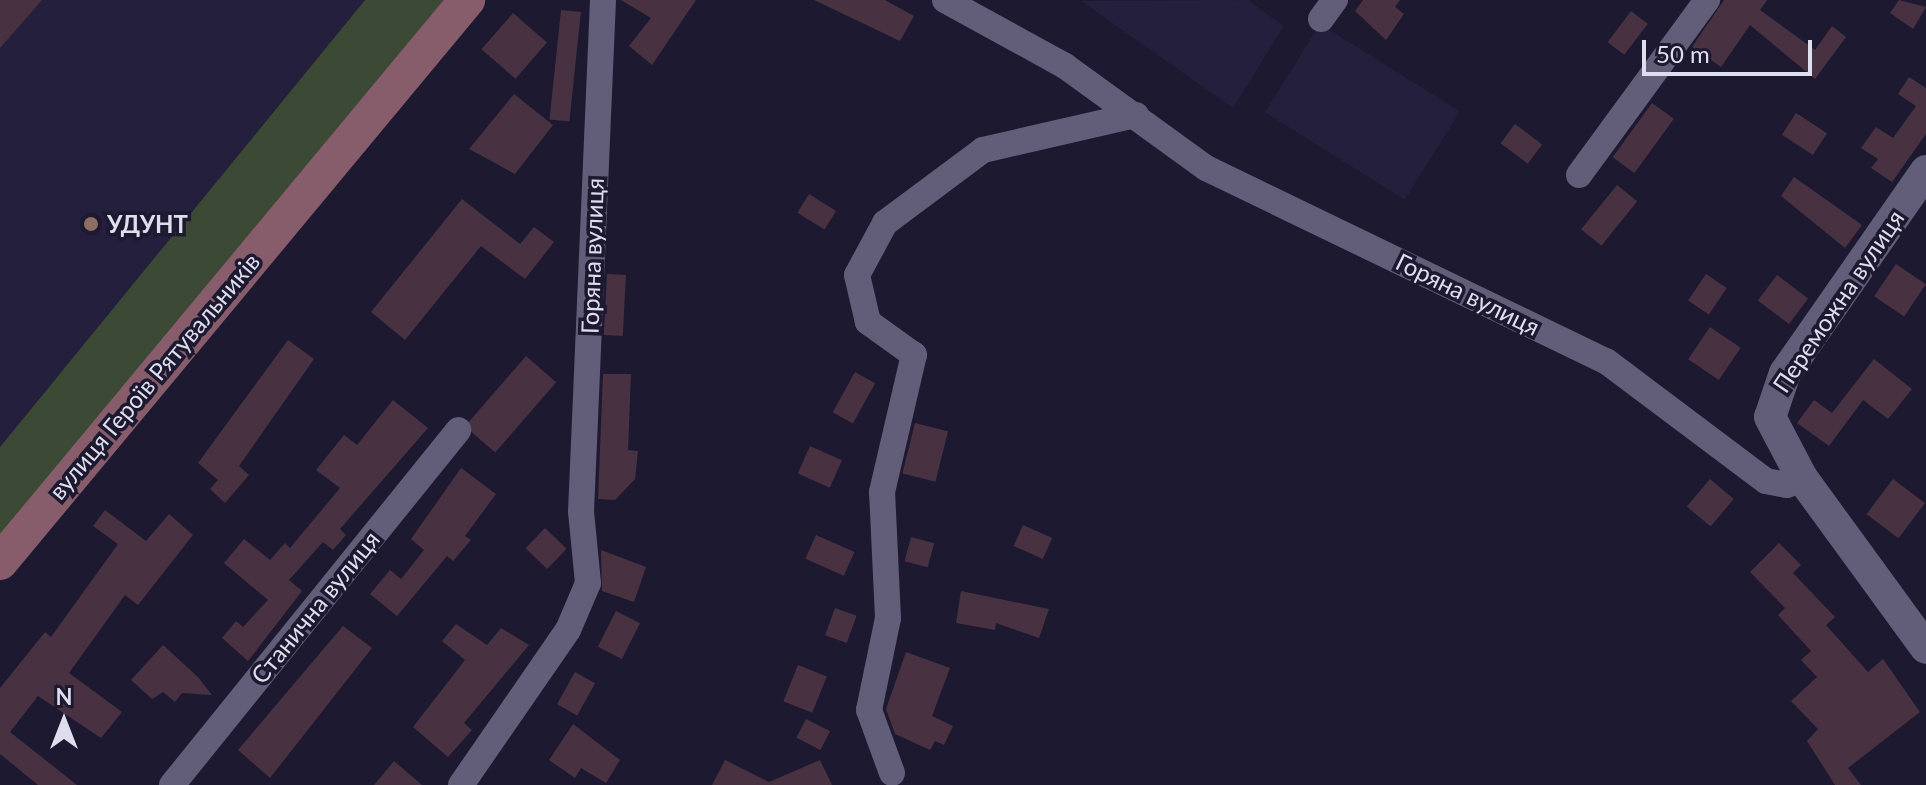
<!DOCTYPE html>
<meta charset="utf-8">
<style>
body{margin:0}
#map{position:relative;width:1926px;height:785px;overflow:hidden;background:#1d1930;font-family:Lato,sans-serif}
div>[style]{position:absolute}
.built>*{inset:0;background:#241f3c;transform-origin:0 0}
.green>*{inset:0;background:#3c4935}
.building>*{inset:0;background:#483242;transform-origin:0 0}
.minor>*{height:26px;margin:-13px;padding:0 13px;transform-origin:13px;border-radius:13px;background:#625e7a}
.tertiary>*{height:32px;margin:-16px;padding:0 16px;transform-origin:16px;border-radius:16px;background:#625e7a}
.secondary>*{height:36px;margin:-18px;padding:0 18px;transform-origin:18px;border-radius:18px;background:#875c6b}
.dots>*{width:22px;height:22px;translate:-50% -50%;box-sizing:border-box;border:4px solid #1d1930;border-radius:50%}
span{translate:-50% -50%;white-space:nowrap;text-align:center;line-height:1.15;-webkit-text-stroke:7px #1d1930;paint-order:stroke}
.poi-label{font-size:24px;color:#dfdeee;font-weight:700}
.left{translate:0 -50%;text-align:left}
.street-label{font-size:24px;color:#dfdeee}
.north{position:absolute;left:24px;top:681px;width:80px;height:80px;-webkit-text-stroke:6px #1d1930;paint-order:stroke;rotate:0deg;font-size:22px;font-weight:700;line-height:32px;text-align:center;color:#dfdeee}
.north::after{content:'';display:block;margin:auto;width:28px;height:36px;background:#dfdeee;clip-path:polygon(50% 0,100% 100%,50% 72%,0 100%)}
.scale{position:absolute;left:1642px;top:40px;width:170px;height:36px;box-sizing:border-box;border:4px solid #dfdeee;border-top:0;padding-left:10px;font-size:24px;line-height:28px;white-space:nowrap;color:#dfdeee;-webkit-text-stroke:6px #1d1930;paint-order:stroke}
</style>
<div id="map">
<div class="built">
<i style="clip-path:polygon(0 0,365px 0,0 447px)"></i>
<i style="clip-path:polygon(1248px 0,1284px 26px,1233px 108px,1081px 1px)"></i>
<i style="left:1320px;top:24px;width:165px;height:104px;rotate:32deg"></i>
</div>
<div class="green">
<i style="clip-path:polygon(365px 0,444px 0,0 544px,0 447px)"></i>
</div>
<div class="building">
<i style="clip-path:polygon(0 0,42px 0,0 48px)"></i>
<i style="clip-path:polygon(621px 0,696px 0,652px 65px,629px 46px,651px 18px)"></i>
<i style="clip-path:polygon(814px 0,885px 0,914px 16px,900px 41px)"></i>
<i style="clip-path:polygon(1363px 0,1400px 0,1395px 7px,1404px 14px,1386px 40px,1355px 11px)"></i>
<i style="clip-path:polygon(1724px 0,1767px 0,1760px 10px,1815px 50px,1832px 26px,1846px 37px,1815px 79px,1750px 25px,1721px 67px,1692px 47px)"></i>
<i style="clip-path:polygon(1899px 0,1926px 7px,1913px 29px,1890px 13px)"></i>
<i style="left:561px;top:10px;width:20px;height:110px;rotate:6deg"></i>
<i style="left:1631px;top:11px;width:21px;height:39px;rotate:37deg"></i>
<i style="left:513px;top:13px;width:45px;height:48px;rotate:41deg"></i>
<i style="clip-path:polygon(1909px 77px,1926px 88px,1926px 134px,1892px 182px,1871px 168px,1878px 159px,1861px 148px,1876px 127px,1893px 138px,1916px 106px,1898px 94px)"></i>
<i style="clip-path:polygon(514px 94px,553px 125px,515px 174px,469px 149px)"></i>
<i style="left:1652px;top:103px;width:27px;height:67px;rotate:36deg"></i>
<i style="left:1796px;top:113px;width:37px;height:26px;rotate:33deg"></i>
<i style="left:1515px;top:124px;width:34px;height:24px;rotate:37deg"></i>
<i style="clip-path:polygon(1794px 177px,1862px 225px,1845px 248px,1781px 196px)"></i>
<i style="left:1617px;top:185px;width:26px;height:57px;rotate:39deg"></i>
<i style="left:809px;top:194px;width:32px;height:22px;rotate:32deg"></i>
<i style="clip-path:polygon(462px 199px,520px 244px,534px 227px,554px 242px,525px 279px,481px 246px,405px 340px,371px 312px)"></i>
<i style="left:1896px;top:264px;width:36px;height:39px;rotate:34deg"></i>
<i style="left:607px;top:274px;width:19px;height:61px;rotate:3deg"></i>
<i style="left:1706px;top:274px;width:25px;height:32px;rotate:34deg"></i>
<i style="left:1777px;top:275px;width:39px;height:32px;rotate:37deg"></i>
<i style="left:1710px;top:327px;width:37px;height:39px;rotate:34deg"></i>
<i style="clip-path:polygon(288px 340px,314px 359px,239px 466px,249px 475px,225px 503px,210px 489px,218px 480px,198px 463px)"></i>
<i style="left:526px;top:356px;width:40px;height:93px;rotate:41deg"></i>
<i style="clip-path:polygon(1874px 359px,1912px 389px,1888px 419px,1863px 400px,1829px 446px,1797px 423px,1814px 400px,1832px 413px)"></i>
<i style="left:855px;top:372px;width:23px;height:46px;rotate:29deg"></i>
<i style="clip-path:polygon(603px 374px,631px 374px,628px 450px,638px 451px,635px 479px,615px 500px,598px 499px)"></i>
<i style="clip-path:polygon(393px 400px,428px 428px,340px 529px,346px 535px,333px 550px,323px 542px,289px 580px,302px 591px,248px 661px,222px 638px,236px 621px,243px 627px,268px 600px,224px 563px,244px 539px,270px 560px,285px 543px,290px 548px,340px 488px,316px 470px,344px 435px,357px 445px)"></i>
<i style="left:915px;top:423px;width:34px;height:52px;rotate:14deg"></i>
<i style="left:810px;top:446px;width:35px;height:30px;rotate:24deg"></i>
<i style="clip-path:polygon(461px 468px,496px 494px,465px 536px,471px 540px,453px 561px,447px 556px,397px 616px,370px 594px,390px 570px,401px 579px,424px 550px,411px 539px)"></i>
<i style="left:1710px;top:479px;width:31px;height:36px;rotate:40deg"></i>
<i style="left:1893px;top:479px;width:40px;height:44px;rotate:37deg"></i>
<i style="clip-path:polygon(105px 510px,146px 541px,169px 514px,193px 535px,138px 605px,125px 595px,69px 673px,122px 712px,101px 738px,38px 696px,10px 732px,77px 785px,38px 785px,0 754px,0 688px,45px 632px,51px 637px,118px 544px,93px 526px)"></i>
<i style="left:1023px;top:525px;width:32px;height:23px;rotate:24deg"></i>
<i style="left:545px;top:528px;width:30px;height:28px;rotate:44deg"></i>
<i style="left:816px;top:535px;width:42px;height:26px;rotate:24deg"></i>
<i style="left:911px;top:537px;width:24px;height:25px;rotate:15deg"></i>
<i style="clip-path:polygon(1779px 543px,1801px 565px,1793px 573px,1835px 617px,1826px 625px,1868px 672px,1883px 659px,1920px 712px,1848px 768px,1861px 785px,1835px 785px,1807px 741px,1818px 729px,1791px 701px,1817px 677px,1801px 660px,1811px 651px,1778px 615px,1785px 608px,1750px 572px)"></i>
<i style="clip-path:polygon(601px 550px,646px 567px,634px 602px,602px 591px)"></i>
<i style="clip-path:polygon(961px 591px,1049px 609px,1039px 638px,996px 623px,995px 630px,956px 623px)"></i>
<i style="left:835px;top:608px;width:23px;height:29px;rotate:20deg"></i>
<i style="left:616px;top:611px;width:27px;height:40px;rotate:27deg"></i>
<i style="clip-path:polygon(456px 624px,487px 645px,501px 628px,529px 645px,464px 723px,472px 730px,448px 757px,413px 727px,465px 660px,442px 641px)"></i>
<i style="clip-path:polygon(343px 626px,372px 648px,270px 778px,238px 750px)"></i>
<i style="clip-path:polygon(163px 645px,198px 677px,212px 695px,182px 693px,175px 702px,163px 692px,152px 699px,131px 680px)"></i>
<i style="clip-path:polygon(906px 652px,950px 668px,932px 716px,953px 726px,944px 745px,935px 741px,930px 750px,895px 734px,886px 709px)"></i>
<i style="left:798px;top:665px;width:31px;height:39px;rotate:22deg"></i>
<i style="left:575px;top:672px;width:23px;height:37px;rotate:29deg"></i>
<i style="left:806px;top:719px;width:27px;height:21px;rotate:27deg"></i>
<i style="clip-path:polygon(573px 724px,620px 760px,606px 783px,581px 768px,575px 778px,549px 760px)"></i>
<i style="clip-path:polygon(725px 760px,769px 782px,820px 760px,832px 785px,712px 785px)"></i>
<i style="clip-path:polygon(394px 761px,422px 785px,374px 785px)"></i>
</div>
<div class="minor">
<i style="left:945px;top:0;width:137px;rotate:28.8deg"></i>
<i style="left:1065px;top:66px;width:174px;rotate:35.9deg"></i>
<i style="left:1206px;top:168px;width:444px;rotate:25.8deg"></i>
<i style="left:1606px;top:361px;width:200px;rotate:36.9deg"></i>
<i style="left:1766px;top:481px;width:21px;rotate:11deg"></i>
<i style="left:1787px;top:485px;width:17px;rotate:-25deg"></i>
<i style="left:1321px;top:19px;width:24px;rotate:-54deg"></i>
<i style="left:1579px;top:175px;width:217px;rotate:-53.8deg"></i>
<i style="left:892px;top:773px;width:67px;rotate:-110.1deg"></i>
<i style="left:869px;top:710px;width:94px;rotate:-78.3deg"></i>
<i style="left:888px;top:618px;width:126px;rotate:-92.7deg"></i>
<i style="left:882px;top:492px;width:141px;rotate:-76.9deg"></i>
<i style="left:914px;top:355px;width:57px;rotate:-144.3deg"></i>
<i style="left:868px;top:322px;width:48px;rotate:-103.2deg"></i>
<i style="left:857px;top:275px;width:59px;rotate:-61.7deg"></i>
<i style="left:885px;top:223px;width:122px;rotate:-36.7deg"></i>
<i style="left:983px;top:150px;width:157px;rotate:-12.9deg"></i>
<i style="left:172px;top:785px;width:456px;rotate:-51.1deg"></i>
<i style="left:461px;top:785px;width:188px;rotate:-55.4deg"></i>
<i style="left:568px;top:630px;width:51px;rotate:-66.9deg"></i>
<i style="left:588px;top:583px;width:71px;rotate:-95.6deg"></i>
<i style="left:581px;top:512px;width:512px;rotate:-87.54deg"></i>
</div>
<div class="tertiary">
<i style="left:1926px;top:171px;width:246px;rotate:124.9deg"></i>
<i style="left:1785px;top:373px;width:46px;rotate:108.8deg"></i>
<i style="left:1770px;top:417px;width:69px;rotate:62.3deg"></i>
<i style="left:1802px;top:478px;width:210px;rotate:53.9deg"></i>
</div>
<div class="secondary">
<i style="left:0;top:562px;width:731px;rotate:-50.27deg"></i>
</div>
<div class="dots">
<i style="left:91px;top:224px;background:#8d6e63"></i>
</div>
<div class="poi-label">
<span class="left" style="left:107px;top:224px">УДУНТ</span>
</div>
<div class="street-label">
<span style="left:592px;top:256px;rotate:-88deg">Горяна вулиця</span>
<span style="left:1468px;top:294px;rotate:26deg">Горяна вулиця</span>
<span style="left:1838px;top:301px;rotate:-56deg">Переможна вулиця</span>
<span style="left:154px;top:376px;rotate:-50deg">вулиця Героїв Рятувальників</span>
<span style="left:315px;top:607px;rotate:-51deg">Станична вулиця</span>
</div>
<div class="north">N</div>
<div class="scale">50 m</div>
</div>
